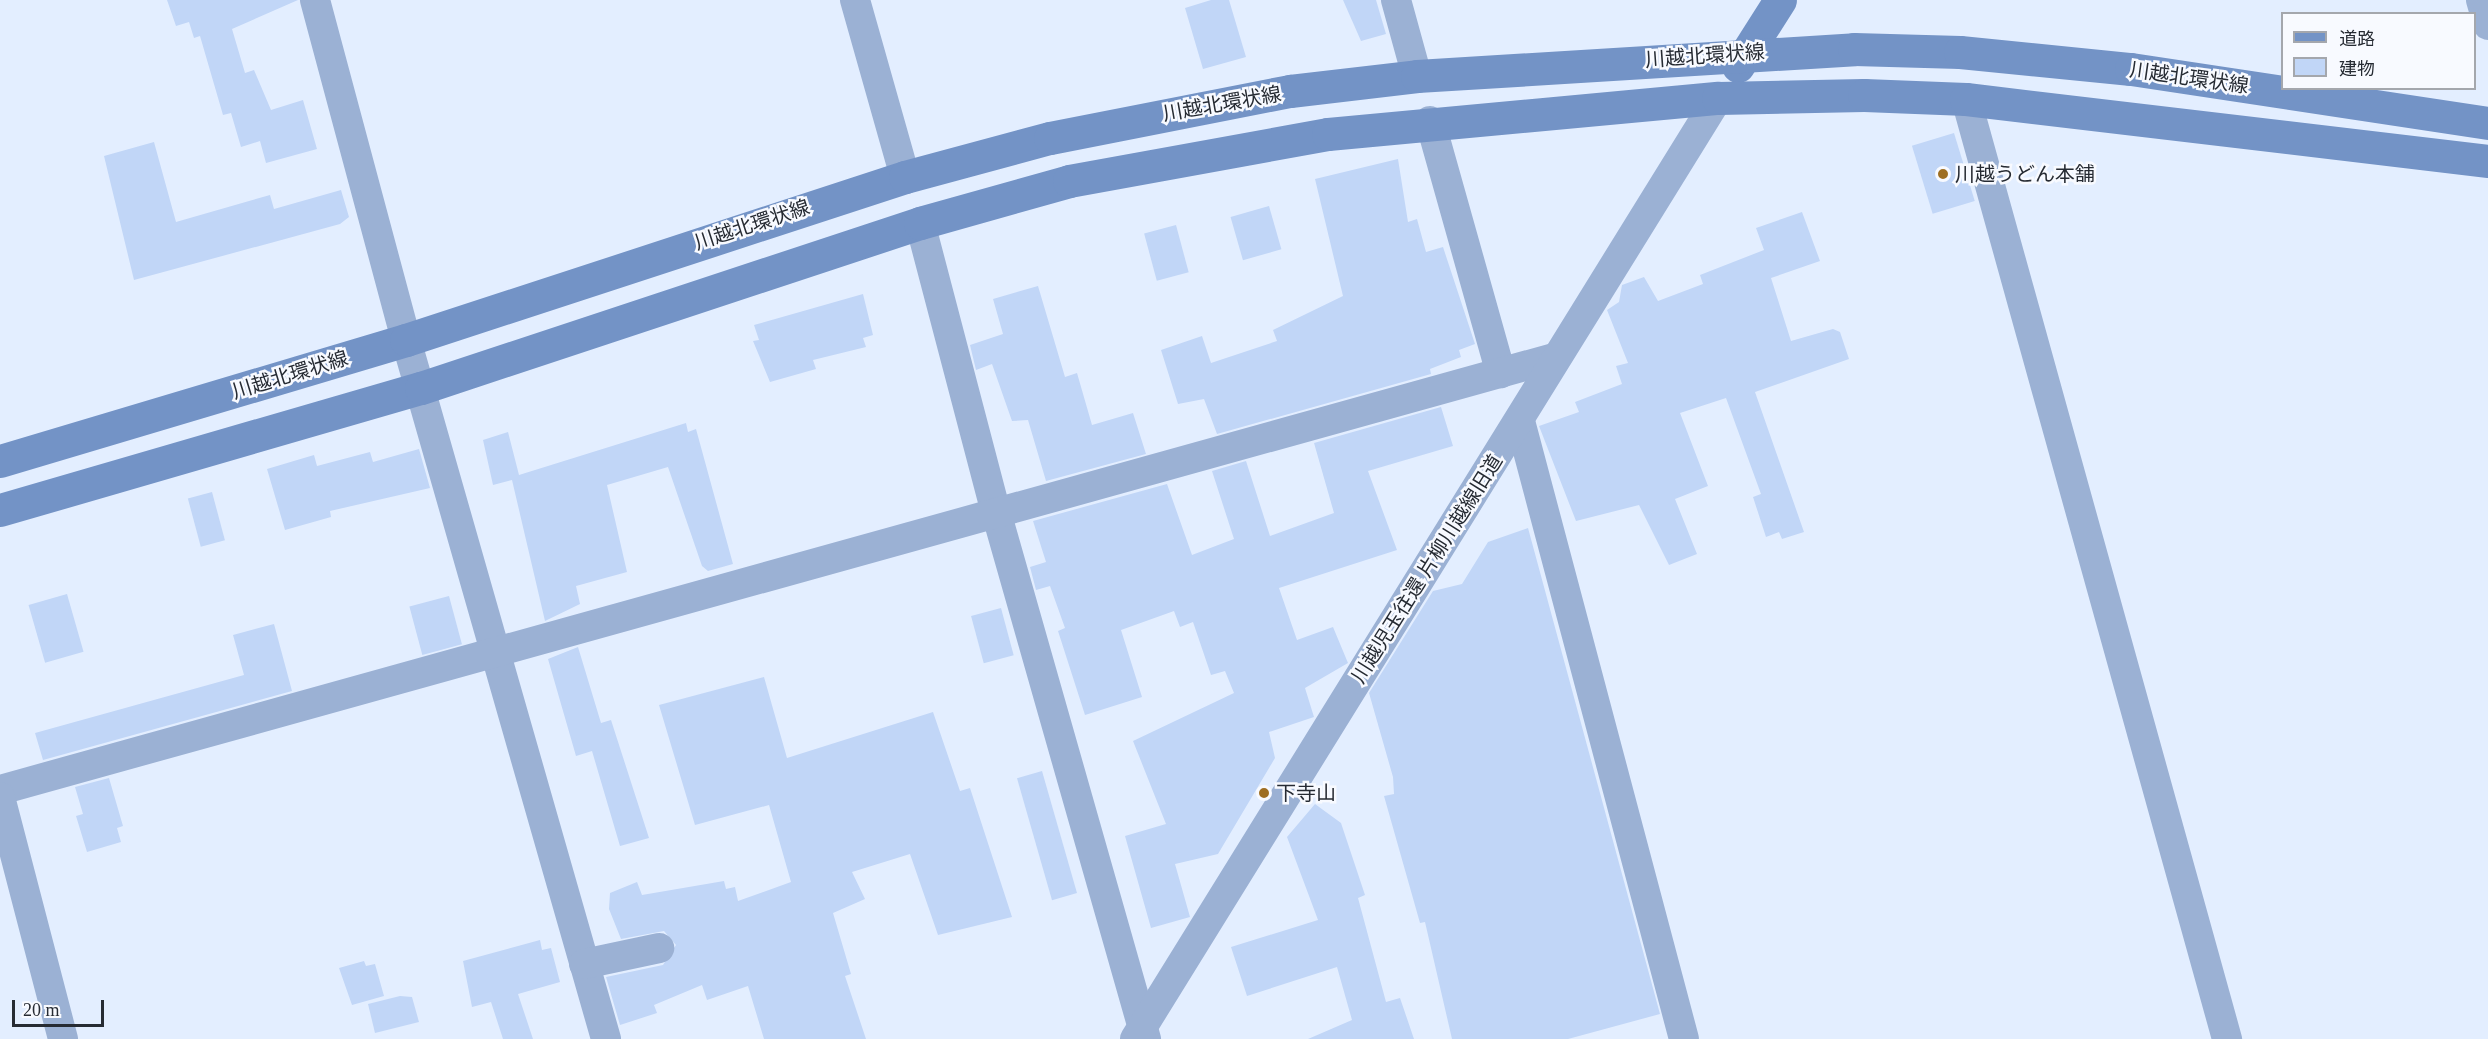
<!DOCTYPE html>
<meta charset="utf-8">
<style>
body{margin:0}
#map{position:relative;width:2488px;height:1039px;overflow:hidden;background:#e3eeff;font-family:"Times New Roman","Noto Sans JP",serif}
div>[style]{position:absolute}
.building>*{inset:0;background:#c1d6f7;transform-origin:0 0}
.street>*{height:30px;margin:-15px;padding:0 15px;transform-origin:15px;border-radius:15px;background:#9bb1d4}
.secondary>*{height:33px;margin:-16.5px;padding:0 16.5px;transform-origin:16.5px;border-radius:16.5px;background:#7393c6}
.dots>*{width:16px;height:16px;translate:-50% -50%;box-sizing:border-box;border:3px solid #f8faff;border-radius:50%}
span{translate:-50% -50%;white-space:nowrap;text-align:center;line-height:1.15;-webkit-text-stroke:5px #f8faff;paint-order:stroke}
.street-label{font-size:20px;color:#262b33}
.poi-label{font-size:20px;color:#262b33}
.left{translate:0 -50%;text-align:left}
.legend{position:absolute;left:2281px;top:12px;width:195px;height:78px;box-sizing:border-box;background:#f8faff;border:2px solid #a4a7ad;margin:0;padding:8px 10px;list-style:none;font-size:18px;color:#262b33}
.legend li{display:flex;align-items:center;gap:12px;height:30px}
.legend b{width:30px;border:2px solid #a4a7ad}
.scale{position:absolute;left:12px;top:1000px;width:92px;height:27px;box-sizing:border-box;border:3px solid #262b33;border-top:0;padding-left:8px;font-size:18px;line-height:21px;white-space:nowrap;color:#262b33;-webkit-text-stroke:4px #f8faff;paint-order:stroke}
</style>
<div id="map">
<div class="building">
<i style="clip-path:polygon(167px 0,298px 0,232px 29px,245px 73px,254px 70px,271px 110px,303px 100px,317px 149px,266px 163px,260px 141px,241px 147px,231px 113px,223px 115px,200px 36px,194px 38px,189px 22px,176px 26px)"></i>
<i style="clip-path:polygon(1211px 0,1229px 0,1246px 57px,1203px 69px,1185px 8px)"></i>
<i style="clip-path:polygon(1343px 0,1376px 0,1386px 34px,1361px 41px)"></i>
<i style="left:1954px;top:133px;width:71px;height:44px;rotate:73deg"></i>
<i style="clip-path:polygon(154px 142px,176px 222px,270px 195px,274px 209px,341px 190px,349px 217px,340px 224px,134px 280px,104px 156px)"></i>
<i style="clip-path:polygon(1398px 159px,1408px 222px,1417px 219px,1426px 252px,1443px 247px,1475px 344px,1459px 350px,1461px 357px,1430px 369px,1431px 374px,1217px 434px,1204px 399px,1178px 404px,1161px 350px,1202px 336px,1211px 363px,1277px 341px,1273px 330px,1343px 296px,1315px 179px)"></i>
<i style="left:1269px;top:206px;width:45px;height:40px;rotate:74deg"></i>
<i style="clip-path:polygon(1802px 212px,1820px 261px,1771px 278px,1791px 341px,1833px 329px,1840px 332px,1849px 359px,1755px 392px,1804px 532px,1782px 539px,1779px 532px,1766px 537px,1753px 497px,1761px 494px,1726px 398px,1680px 413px,1708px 486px,1675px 499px,1697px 554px,1669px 565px,1639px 505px,1576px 521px,1539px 426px,1579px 412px,1575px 402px,1622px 384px,1616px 366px,1628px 363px,1607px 310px,1619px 302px,1622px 285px,1644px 277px,1658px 301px,1703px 284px,1700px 275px,1764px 250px,1756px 228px)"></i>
<i style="left:1176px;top:225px;width:49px;height:33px;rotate:75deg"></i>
<i style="clip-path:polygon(1038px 286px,1065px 377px,1077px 373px,1092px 425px,1133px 413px,1146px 454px,1046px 481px,1028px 420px,1012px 421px,992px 364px,976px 370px,970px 345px,1003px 334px,993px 299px)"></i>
<i style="clip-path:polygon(863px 294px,873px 335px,863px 338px,866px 347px,813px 360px,816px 369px,770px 382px,753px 341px,759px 340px,754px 325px)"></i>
<i style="clip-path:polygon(1441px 407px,1453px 446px,1368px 471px,1397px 550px,1279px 588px,1297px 640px,1333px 627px,1348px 663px,1305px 688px,1314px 717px,1269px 732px,1275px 758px,1218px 854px,1175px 864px,1190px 917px,1151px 928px,1125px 836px,1166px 824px,1133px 741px,1234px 693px,1225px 671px,1211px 675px,1193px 622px,1180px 627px,1174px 611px,1121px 630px,1142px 697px,1085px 715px,1058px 631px,1065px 628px,1050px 586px,1036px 590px,1030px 567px,1046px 562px,1033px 521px,1167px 484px,1192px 555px,1234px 539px,1212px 471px,1246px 461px,1270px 536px,1334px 513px,1314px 443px)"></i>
<i style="clip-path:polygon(686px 423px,688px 432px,696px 429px,733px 564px,708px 571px,702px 566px,668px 467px,607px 485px,627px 572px,576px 586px,580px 604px,545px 621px,512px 480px,493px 485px,483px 440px,508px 432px,519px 475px)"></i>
<i style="clip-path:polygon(419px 449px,430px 488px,330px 511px,331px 517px,285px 530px,267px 469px,314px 455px,317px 466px,370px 452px,373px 462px)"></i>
<i style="left:212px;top:492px;width:50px;height:25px;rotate:75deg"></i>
<i style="clip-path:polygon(1528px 528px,1660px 1014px,1568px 1039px,1452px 1039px,1425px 922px,1420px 923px,1384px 796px,1394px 794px,1393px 777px,1369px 693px,1433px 591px,1462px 584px,1488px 542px)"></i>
<i style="left:67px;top:594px;width:60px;height:40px;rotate:74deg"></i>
<i style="left:449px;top:596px;width:50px;height:41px;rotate:75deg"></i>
<i style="left:1001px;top:608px;width:49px;height:31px;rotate:75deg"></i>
<i style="clip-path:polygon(274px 624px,292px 691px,43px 760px,35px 733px,244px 675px,233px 635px)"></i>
<i style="clip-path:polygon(578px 647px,601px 723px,611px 720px,649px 838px,620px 846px,592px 751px,576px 756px,548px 659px)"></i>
<i style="clip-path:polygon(764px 677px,787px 758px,933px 712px,960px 791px,970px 788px,1012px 917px,938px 935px,910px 854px,852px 872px,865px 899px,833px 913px,851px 974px,845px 976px,866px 1039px,764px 1039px,748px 986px,707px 1000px,702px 985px,654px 1005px,657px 1013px,620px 1025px,606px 977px,663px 965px,676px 945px,664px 931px,621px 939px,609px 909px,610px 893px,637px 882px,642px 895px,724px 881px,726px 889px,735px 887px,738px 901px,791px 882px,769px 805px,695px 825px,659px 705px)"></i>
<i style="left:1042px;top:771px;width:127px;height:26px;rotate:74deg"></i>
<i style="clip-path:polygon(109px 778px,123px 826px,117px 828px,121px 842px,87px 852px,76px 816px,83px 814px,75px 787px)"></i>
<i style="clip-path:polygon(1315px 804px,1341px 823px,1365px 895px,1358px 898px,1386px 1002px,1400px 998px,1414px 1039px,1308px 1039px,1352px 1020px,1337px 967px,1247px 996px,1231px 947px,1318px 920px,1287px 837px)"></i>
<i style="clip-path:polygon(540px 940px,542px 950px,551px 948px,560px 982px,518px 994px,533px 1039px,503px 1039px,491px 1002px,472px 1007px,463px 961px)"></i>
<i style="clip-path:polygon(364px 961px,366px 966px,375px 964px,384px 996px,352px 1005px,339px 968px)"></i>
<i style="clip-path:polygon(400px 996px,412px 997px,419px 1022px,375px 1033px,368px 1004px)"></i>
</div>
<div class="street">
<i style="left:315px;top:0;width:352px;rotate:75deg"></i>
<i style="left:406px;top:340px;width:727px;rotate:74.03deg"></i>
<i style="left:855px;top:0;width:184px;rotate:74.2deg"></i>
<i style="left:1396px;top:0;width:79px;rotate:74.6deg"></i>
<i style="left:2481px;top:0;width:26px;rotate:74deg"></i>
<i style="left:1966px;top:99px;width:976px;rotate:74.48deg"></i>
<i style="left:1430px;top:121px;width:262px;rotate:74.3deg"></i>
<i style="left:920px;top:223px;width:299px;rotate:75.3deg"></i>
<i style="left:996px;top:512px;width:548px;rotate:74.11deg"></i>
<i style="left:1520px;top:421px;width:639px;rotate:75.14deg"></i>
<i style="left:0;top:790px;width:1613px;rotate:-15.54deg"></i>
<i style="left:0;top:797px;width:250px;rotate:75.4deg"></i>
<i style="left:584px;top:964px;width:77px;rotate:-12deg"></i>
<i style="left:1135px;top:1039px;width:1107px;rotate:-58.22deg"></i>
</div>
<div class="secondary">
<i style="left:1738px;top:66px;width:78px;rotate:-57.5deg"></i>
<i style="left:0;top:461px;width:424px;rotate:-16.6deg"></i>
<i style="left:406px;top:340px;width:525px;rotate:-18.09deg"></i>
<i style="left:905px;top:177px;width:150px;rotate:-15.1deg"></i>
<i style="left:1050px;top:138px;width:245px;rotate:-11.1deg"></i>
<i style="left:1290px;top:91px;width:128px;rotate:-6.7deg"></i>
<i style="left:1417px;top:76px;width:438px;rotate:-3.5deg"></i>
<i style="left:1854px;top:49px;width:106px;rotate:1.6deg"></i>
<i style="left:1960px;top:52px;width:172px;rotate:5.7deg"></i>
<i style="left:2131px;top:69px;width:361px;rotate:8.6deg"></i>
<i style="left:0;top:510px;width:438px;rotate:-16.2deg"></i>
<i style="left:421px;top:388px;width:526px;rotate:-18.3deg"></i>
<i style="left:920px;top:223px;width:155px;rotate:-15.7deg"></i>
<i style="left:1069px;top:181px;width:263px;rotate:-10.3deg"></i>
<i style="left:1328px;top:134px;width:392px;rotate:-5.3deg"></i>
<i style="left:1718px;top:98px;width:146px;rotate:-1.2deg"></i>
<i style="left:1864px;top:95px;width:102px;rotate:2.2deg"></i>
<i style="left:1966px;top:99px;width:526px;rotate:6.77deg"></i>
</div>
<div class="dots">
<i style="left:1943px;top:174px;background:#9e6e22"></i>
<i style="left:1264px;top:793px;background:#9e6e22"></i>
</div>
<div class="street-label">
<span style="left:1705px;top:56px;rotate:-4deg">川越北環状線</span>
<span style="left:2189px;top:78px;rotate:8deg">川越北環状線</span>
<span style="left:1222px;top:104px;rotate:-10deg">川越北環状線</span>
<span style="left:752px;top:225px;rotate:-18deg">川越北環状線</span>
<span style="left:290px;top:375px;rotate:-17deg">川越北環状線</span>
<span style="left:1427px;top:569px;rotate:-58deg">川越児玉往還 片柳川越線旧道</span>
</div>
<div class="poi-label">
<span class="left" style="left:1955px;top:174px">川越うどん本舗</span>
<span class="left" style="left:1276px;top:793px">下寺山</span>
</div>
<ul class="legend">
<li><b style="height:8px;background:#7393c6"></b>道路</li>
<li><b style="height:16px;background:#c1d6f7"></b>建物</li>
</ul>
<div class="scale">20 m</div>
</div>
